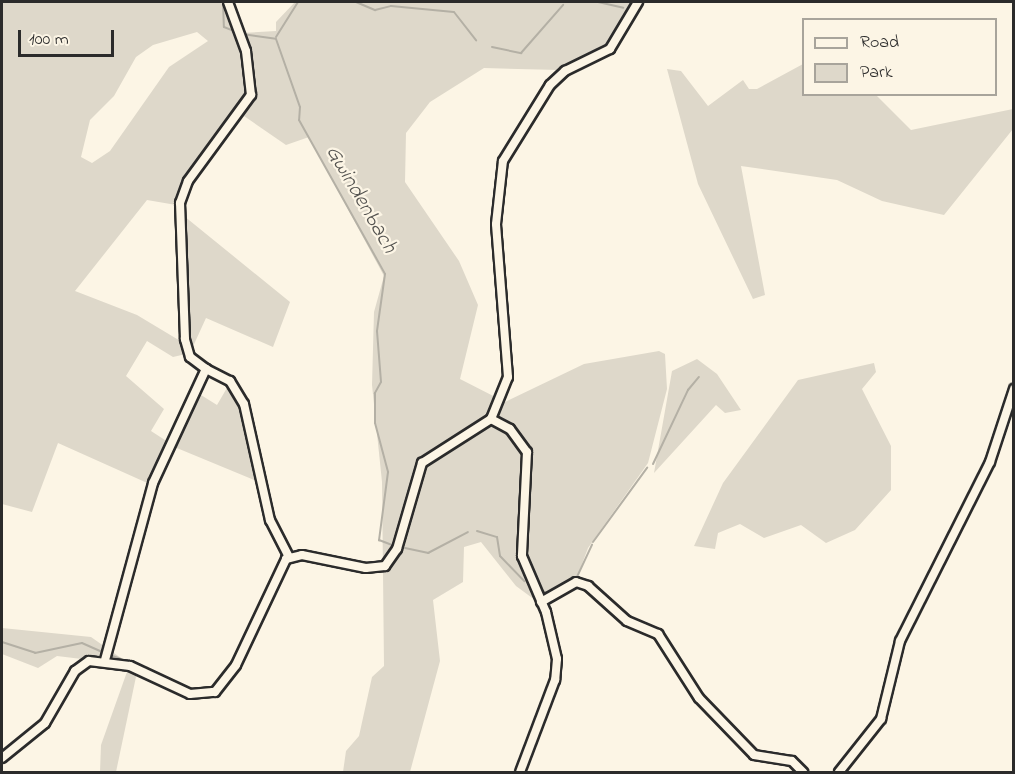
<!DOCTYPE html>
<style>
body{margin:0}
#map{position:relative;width:1015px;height:774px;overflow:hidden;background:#fcf5e5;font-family:"Indie Flower",sans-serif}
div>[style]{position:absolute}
.green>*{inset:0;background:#ded8ca}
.stream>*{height:2px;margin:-1px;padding:0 1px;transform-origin:1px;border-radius:1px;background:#b4b0a5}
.roads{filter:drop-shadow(2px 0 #2b2b2b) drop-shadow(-2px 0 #2b2b2b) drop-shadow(0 2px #2b2b2b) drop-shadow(0 -2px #2b2b2b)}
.minor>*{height:8px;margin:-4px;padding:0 4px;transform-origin:4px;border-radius:4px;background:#fcf5e5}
span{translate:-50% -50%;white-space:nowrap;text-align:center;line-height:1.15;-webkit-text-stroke:4.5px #fcf5e5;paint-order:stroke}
.water-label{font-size:22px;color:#545350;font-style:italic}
.frame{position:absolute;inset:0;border:3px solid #2b2b2b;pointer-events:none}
.legend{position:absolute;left:802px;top:18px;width:195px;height:78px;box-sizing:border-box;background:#fcf5e5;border:2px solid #a8a49b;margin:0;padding:8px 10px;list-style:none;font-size:18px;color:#2b2b2b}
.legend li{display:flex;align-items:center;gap:12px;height:30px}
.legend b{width:30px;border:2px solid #a8a49b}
.scale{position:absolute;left:18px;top:30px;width:96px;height:27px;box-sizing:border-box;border:3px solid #2b2b2b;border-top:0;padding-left:8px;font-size:18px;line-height:21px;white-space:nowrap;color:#2b2b2b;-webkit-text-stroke:4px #fcf5e5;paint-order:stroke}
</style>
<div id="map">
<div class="green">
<i style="clip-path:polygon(evenodd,2px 2px,227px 2px,242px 33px,276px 31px,276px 22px,295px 2px,632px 2px,618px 31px,587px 63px,559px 70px,484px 68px,430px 102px,406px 133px,405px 182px,459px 261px,478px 305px,460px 379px,505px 402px,584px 364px,659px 351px,665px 354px,667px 389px,648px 463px,588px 548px,576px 580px,535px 600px,516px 586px,481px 542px,464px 547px,463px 582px,433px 600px,440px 661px,410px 772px,343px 772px,346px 751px,359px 736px,372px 677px,384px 666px,382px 482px,372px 385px,374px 312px,384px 276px,309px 137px,286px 145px,244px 116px,190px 182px,182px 206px,147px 200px,75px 291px,137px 315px,182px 342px,184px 216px,290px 302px,273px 347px,206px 318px,190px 353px,173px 357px,147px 341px,126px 376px,164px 409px,151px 431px,168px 442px,193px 390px,217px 405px,231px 381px,246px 404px,266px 485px,172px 446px,154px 486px,58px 443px,32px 512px,2px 504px,2px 2px,197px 32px,208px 41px,169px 67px,110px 151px,92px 163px,81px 157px,90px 120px,114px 96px,136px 57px,153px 45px,197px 32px)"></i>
<i style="clip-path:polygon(803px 64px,804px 94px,876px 95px,911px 130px,1013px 109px,1013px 129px,944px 215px,882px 201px,837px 180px,741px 166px,765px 295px,753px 299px,698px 184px,667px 69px,681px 71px,708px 106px,743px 80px,749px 89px,757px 89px)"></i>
<i style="clip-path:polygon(697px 359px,717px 374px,741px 410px,725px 413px,716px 405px,654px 473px,672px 371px)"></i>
<i style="clip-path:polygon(874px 363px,876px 372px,862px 389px,891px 446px,891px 490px,855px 530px,826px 543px,801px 525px,764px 538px,740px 524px,718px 533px,715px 549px,694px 546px,723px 483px,798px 380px)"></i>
<i style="clip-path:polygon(2px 628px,91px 637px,131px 665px,57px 656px,38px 668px,2px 654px)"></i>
<i style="clip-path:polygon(128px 669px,137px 672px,116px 772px,100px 772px,101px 745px)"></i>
</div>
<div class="stream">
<i style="left:223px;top:2px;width:25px;rotate:88deg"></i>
<i style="left:224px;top:27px;width:11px;rotate:22deg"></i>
<i style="left:356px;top:2px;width:21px;rotate:23deg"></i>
<i style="left:375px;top:10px;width:16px;rotate:-14deg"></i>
<i style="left:391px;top:6px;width:63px;rotate:5.4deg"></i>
<i style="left:454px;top:12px;width:36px;rotate:52deg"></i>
<i style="left:598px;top:2px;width:26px;rotate:13deg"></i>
<i style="left:242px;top:34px;width:34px;rotate:8deg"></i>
<i style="left:276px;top:39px;width:72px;rotate:70.6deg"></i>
<i style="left:300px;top:107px;width:13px;rotate:94deg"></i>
<i style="left:299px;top:120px;width:176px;rotate:60.8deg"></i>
<i style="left:385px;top:274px;width:58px;rotate:98deg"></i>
<i style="left:377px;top:331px;width:51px;rotate:85.5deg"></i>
<i style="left:381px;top:382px;width:13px;rotate:119deg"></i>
<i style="left:375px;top:393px;width:30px;rotate:90deg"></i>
<i style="left:375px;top:423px;width:51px;rotate:75.1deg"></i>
<i style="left:388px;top:472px;width:69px;rotate:97.5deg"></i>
<i style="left:379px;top:540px;width:14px;rotate:21deg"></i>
<i style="left:276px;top:37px;width:41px;rotate:-57.8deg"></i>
<i style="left:492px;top:47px;width:30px;rotate:12deg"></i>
<i style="left:521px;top:53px;width:64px;rotate:-48.8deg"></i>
<i style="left:653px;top:464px;width:82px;rotate:-64.7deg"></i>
<i style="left:688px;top:390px;width:17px;rotate:-50deg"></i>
<i style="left:477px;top:531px;width:21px;rotate:17deg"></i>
<i style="left:497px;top:537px;width:19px;rotate:81deg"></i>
<i style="left:500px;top:556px;width:35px;rotate:46deg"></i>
<i style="left:593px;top:542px;width:92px;rotate:-53.9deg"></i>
<i style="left:405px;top:548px;width:24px;rotate:12deg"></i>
<i style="left:428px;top:553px;width:45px;rotate:-27.7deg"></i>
<i style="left:576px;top:579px;width:38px;rotate:-65deg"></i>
<i style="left:538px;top:588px;width:12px;rotate:31deg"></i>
<i style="left:2px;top:642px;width:35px;rotate:18deg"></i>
<i style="left:35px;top:653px;width:48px;rotate:-12deg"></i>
<i style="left:82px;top:643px;width:24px;rotate:24deg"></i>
<i style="left:110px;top:655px;width:23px;rotate:20deg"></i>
</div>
<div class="roads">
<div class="minor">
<i style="left:206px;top:369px;width:20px;rotate:-143deg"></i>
<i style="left:190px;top:357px;width:19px;rotate:-106deg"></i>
<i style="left:185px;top:339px;width:136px;rotate:-92.1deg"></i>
<i style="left:180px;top:203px;width:23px;rotate:-70deg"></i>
<i style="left:188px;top:181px;width:107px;rotate:-53.8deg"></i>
<i style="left:251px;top:95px;width:44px;rotate:-96.5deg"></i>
<i style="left:246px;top:51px;width:52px;rotate:-110.2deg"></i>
<i style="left:491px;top:419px;width:45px;rotate:-68deg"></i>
<i style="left:508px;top:377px;width:153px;rotate:-94.5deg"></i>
<i style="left:496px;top:224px;width:63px;rotate:-83.7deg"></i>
<i style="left:503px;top:161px;width:89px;rotate:-58.3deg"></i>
<i style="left:550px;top:85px;width:21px;rotate:-43deg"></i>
<i style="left:565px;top:71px;width:50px;rotate:-26.1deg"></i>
<i style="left:610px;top:49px;width:55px;rotate:-59.2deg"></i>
<i style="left:541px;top:602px;width:40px;rotate:-29.7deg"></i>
<i style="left:576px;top:582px;width:13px;rotate:18deg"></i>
<i style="left:588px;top:586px;width:52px;rotate:41.9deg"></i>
<i style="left:627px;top:621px;width:34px;rotate:23deg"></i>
<i style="left:658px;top:634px;width:76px;rotate:57.4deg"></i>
<i style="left:699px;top:698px;width:79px;rotate:46deg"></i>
<i style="left:754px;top:755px;width:38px;rotate:9deg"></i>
<i style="left:792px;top:761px;width:16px;rotate:45deg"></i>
<i style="left:105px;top:660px;width:183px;rotate:-74.8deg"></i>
<i style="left:153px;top:483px;width:126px;rotate:-65.1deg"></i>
<i style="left:206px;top:369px;width:27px;rotate:27deg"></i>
<i style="left:230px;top:381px;width:27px;rotate:59deg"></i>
<i style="left:244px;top:404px;width:119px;rotate:77.4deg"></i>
<i style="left:270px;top:520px;width:42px;rotate:62.8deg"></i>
<i style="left:2px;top:758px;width:55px;rotate:-39.1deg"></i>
<i style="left:45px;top:723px;width:60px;rotate:-60deg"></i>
<i style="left:75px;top:671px;width:17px;rotate:-36deg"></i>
<i style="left:89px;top:661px;width:41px;rotate:7deg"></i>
<i style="left:130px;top:666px;width:66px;rotate:25deg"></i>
<i style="left:190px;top:694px;width:25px;rotate:-5deg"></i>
<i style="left:215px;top:692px;width:34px;rotate:-52deg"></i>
<i style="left:236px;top:665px;width:117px;rotate:-64.7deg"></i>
<i style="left:286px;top:559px;width:16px;rotate:-14deg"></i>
<i style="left:302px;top:555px;width:65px;rotate:11.5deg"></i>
<i style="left:366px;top:568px;width:19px;rotate:-6deg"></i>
<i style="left:385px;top:566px;width:21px;rotate:-55deg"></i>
<i style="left:397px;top:549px;width:90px;rotate:-73.8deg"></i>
<i style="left:422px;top:463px;width:82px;rotate:-32.5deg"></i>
<i style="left:491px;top:419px;width:21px;rotate:28deg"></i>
<i style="left:510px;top:429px;width:29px;rotate:54deg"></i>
<i style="left:527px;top:452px;width:104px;rotate:92.8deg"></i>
<i style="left:522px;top:556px;width:61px;rotate:66.8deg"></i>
<i style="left:546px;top:612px;width:48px;rotate:76.8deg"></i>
<i style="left:557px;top:659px;width:21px;rotate:95deg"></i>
<i style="left:555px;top:680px;width:98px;rotate:110.8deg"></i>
<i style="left:839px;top:772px;width:68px;rotate:-51.6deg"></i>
<i style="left:881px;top:719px;width:80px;rotate:-76.3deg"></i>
<i style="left:900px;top:641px;width:200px;rotate:-63.3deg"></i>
<i style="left:990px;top:462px;width:77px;rotate:-71.8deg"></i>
</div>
</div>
<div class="water-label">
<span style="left:360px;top:200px;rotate:60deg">Gwindenbach</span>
</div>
<div class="frame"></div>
<ul class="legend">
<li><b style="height:8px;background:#fcf5e5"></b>Road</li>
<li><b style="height:16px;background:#ded8ca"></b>Park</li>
</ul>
<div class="scale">100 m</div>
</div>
